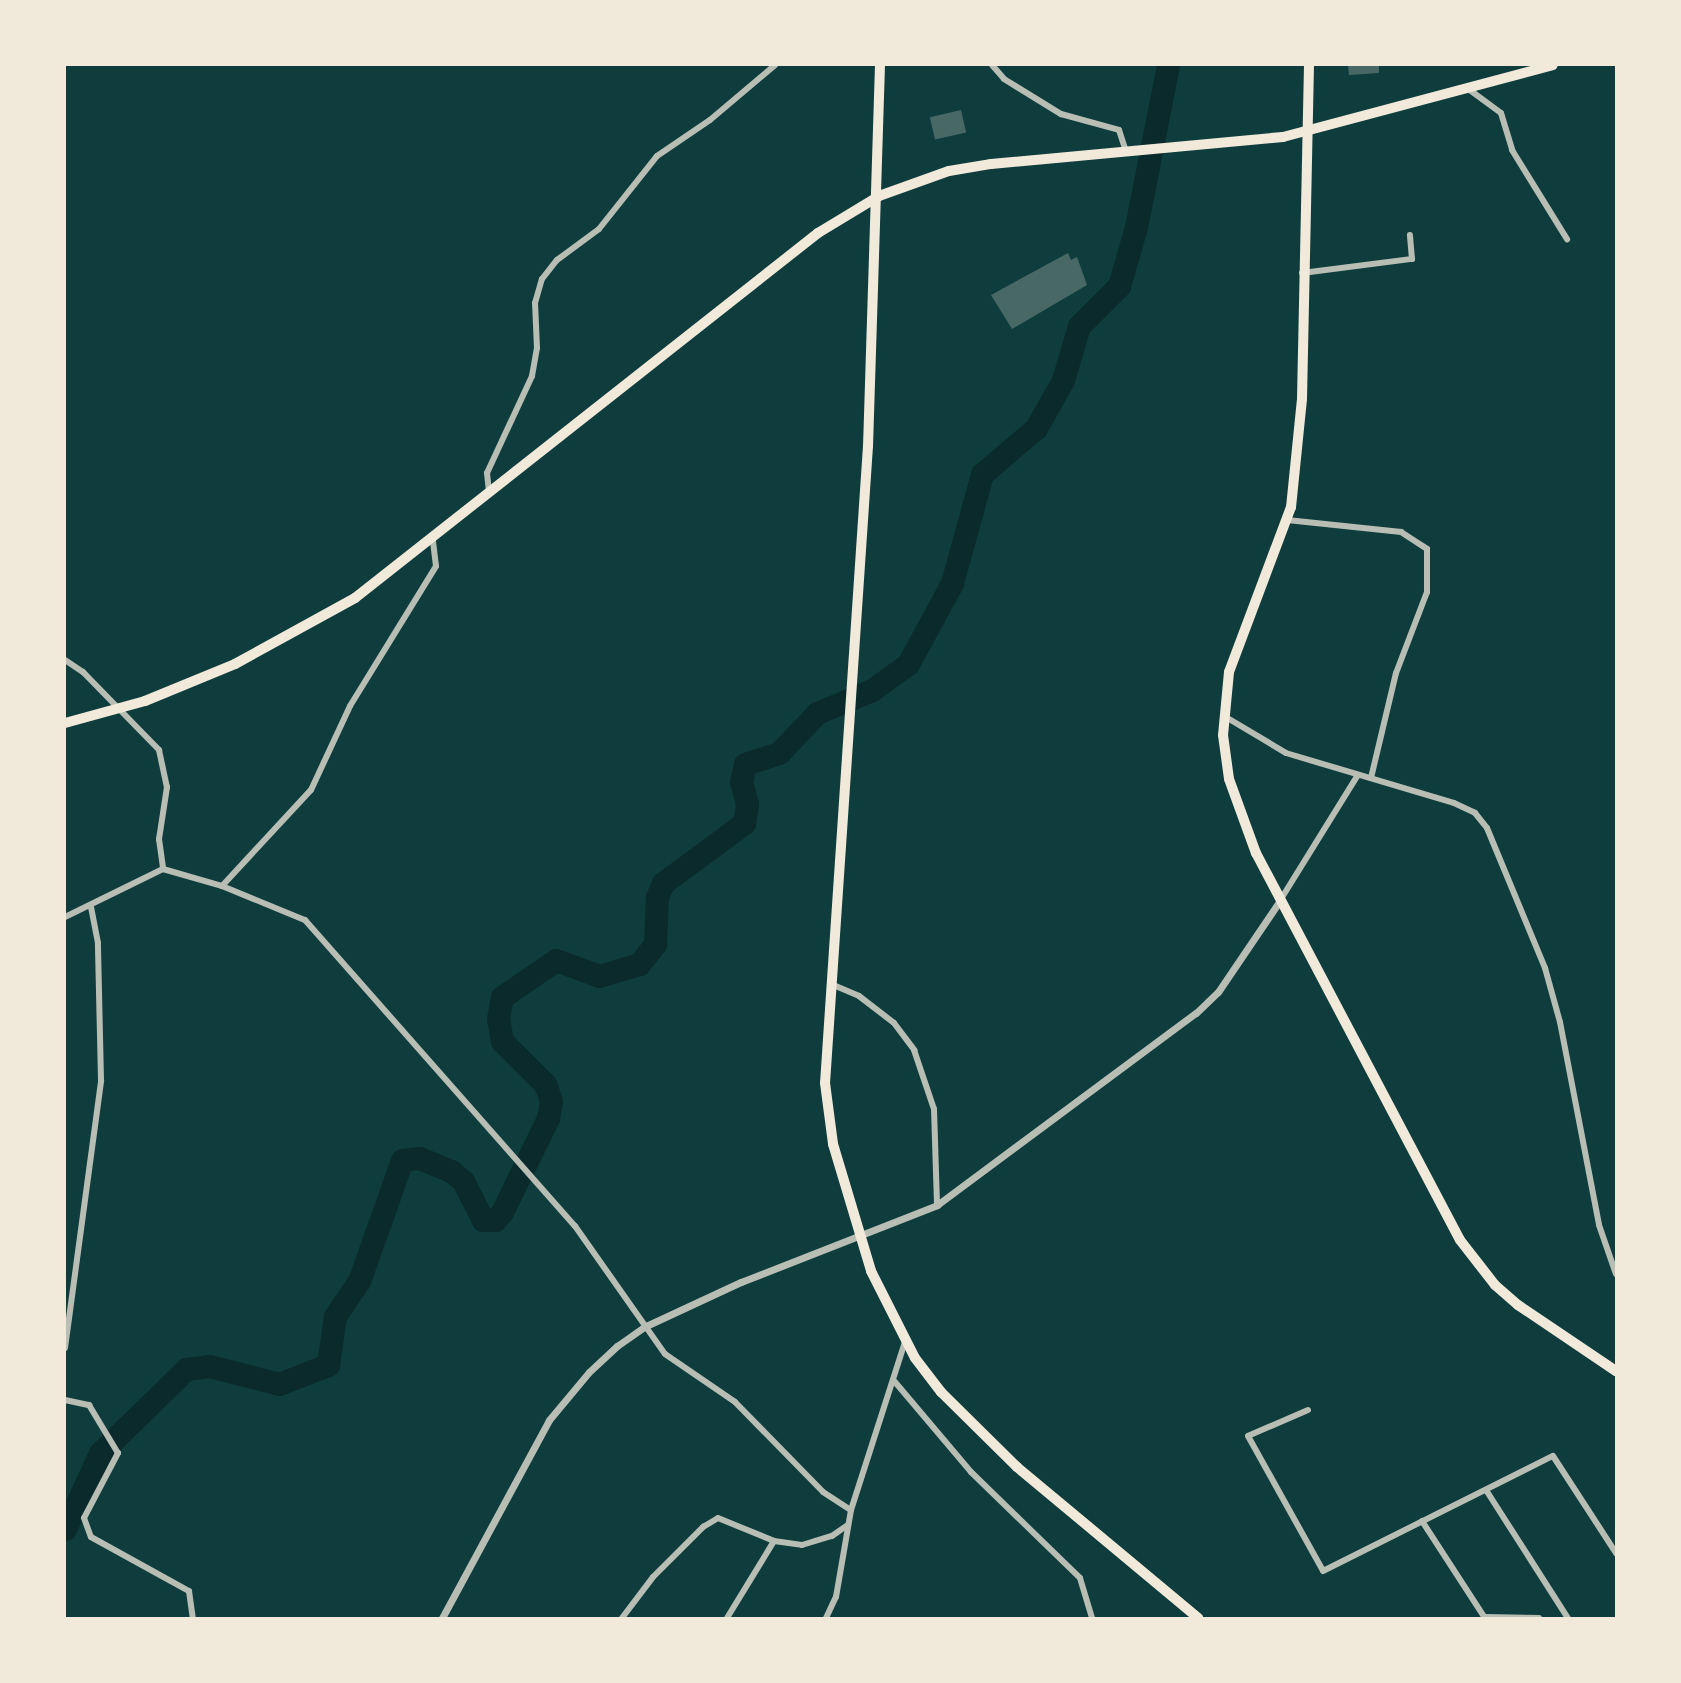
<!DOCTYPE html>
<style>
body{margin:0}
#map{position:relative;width:1681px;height:1683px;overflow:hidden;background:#0f3d3e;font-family:Montserrat,sans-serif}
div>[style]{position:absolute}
.river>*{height:23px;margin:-11.5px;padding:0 11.5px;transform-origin:11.5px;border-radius:11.5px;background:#0a2a2b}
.building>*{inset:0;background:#486865;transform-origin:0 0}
.minor>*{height:6px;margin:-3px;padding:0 3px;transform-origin:3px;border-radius:3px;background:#b8beb3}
.tertiary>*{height:7px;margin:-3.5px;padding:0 3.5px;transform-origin:3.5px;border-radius:3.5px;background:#b8beb3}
.primary>*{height:10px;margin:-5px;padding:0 5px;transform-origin:5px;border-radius:5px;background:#f1e9da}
.trunk>*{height:10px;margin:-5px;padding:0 5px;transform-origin:5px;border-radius:5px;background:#f1e9da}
span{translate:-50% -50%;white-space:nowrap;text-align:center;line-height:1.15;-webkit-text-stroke:7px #f1e9da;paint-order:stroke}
.frame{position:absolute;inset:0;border:66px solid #f1e9da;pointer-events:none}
</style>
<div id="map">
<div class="river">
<i style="left:65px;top:1529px;width:84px;rotate:-65.3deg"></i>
<i style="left:100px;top:1453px;width:120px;rotate:-44.3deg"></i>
<i style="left:186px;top:1369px;width:23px;rotate:-7deg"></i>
<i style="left:209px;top:1366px;width:72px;rotate:14.4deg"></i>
<i style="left:279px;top:1384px;width:53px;rotate:-21.2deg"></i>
<i style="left:328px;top:1365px;width:49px;rotate:-81.9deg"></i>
<i style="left:335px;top:1316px;width:42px;rotate:-55.6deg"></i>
<i style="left:359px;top:1281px;width:128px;rotate:-70.4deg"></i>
<i style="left:402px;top:1160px;width:17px;rotate:-7deg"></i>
<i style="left:419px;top:1158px;width:35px;rotate:22deg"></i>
<i style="left:451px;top:1171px;width:16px;rotate:40deg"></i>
<i style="left:463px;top:1181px;width:44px;rotate:62.9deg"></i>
<i style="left:483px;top:1220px;width:12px"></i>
<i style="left:495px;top:1220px;width:11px;rotate:-49deg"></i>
<i style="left:502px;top:1212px;width:105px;rotate:-63.9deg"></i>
<i style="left:548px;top:1118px;width:17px;rotate:-80deg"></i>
<i style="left:551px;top:1101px;width:18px;rotate:-109deg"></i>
<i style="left:545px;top:1084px;width:61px;rotate:-135deg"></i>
<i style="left:502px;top:1041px;width:22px;rotate:-100deg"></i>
<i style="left:498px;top:1019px;width:22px;rotate:-80deg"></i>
<i style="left:502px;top:997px;width:65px;rotate:-34.4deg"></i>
<i style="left:556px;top:960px;width:46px;rotate:20.4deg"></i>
<i style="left:599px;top:976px;width:42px;rotate:-16.7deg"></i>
<i style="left:639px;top:964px;width:26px;rotate:-51deg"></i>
<i style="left:655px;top:944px;width:47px;rotate:-87.6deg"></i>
<i style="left:657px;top:897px;width:15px;rotate:-67deg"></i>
<i style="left:663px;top:883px;width:101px;rotate:-36.5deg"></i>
<i style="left:744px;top:823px;width:19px;rotate:-81deg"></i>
<i style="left:747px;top:804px;width:23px;rotate:-105deg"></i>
<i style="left:741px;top:782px;width:18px;rotate:-77deg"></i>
<i style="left:745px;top:764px;width:36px;rotate:-18deg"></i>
<i style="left:779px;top:753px;width:55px;rotate:-46.5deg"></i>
<i style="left:817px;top:713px;width:60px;rotate:-22.7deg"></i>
<i style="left:872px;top:690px;width:44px;rotate:-35.8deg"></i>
<i style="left:908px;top:664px;width:92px;rotate:-61.5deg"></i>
<i style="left:952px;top:583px;width:113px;rotate:-74.6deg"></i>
<i style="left:982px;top:474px;width:71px;rotate:-40.4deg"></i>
<i style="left:1036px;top:428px;width:55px;rotate:-60.6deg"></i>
<i style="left:1063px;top:380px;width:56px;rotate:-73.5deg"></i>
<i style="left:1079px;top:326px;width:57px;rotate:-45deg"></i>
<i style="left:1119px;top:286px;width:61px;rotate:-73.9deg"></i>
<i style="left:1136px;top:227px;width:165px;rotate:-78.8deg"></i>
</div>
<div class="building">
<i style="clip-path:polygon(1348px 65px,1379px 65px,1379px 73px,1349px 75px)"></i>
<i style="left:961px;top:110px;width:23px;height:32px;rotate:77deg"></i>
<i style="clip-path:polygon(1068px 253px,1071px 260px,1077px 257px,1087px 285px,1012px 329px,991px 295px)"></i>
</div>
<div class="minor">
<i style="left:992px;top:65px;width:18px;rotate:49deg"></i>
<i style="left:1004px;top:79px;width:67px;rotate:31.6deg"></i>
<i style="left:1061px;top:114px;width:60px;rotate:15.4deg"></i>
<i style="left:1119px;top:130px;width:23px;rotate:72deg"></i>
<i style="left:1467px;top:88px;width:42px;rotate:36.3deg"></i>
<i style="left:1501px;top:113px;width:39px;rotate:73deg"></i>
<i style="left:1512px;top:150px;width:105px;rotate:58.3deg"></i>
<i style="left:1302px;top:273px;width:111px;rotate:-7.3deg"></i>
<i style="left:1412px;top:259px;width:24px;rotate:-95deg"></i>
<i style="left:489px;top:492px;width:19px;rotate:-96deg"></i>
<i style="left:487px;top:473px;width:107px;rotate:-65.1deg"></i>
<i style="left:532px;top:376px;width:28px;rotate:-80deg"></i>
<i style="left:537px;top:348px;width:45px;rotate:-92.5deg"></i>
<i style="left:535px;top:303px;width:25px;rotate:-74deg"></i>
<i style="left:542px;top:279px;width:24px;rotate:-52deg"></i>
<i style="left:557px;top:260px;width:52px;rotate:-36.4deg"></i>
<i style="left:599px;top:229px;width:93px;rotate:-51.5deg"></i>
<i style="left:657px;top:156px;width:64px;rotate:-34.2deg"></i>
<i style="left:710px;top:120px;width:85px;rotate:-40.2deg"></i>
<i style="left:1287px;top:520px;width:115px;rotate:6deg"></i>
<i style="left:1401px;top:532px;width:31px;rotate:33deg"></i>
<i style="left:1427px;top:549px;width:43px;rotate:90deg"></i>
<i style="left:1427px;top:592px;width:87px;rotate:110.9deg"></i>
<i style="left:1396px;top:673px;width:108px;rotate:103.4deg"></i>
<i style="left:65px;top:660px;width:22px;rotate:34deg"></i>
<i style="left:83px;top:672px;width:109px;rotate:45.7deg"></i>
<i style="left:159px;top:750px;width:38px;rotate:78deg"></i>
<i style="left:167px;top:787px;width:53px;rotate:98.7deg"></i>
<i style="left:159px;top:839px;width:30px;rotate:82deg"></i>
<i style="left:1224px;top:716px;width:72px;rotate:30.8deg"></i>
<i style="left:1286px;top:753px;width:175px;rotate:16.6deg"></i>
<i style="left:1454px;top:803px;width:23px;rotate:25deg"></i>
<i style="left:1475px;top:813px;width:19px;rotate:51deg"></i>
<i style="left:1487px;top:828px;width:152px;rotate:67.5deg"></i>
<i style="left:1545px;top:968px;width:56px;rotate:74.5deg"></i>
<i style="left:1560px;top:1022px;width:207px;rotate:79.1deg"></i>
<i style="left:1599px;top:1225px;width:52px;rotate:70.9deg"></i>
<i style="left:222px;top:886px;width:131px;rotate:-47.2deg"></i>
<i style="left:311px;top:790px;width:93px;rotate:-65.1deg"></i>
<i style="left:350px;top:706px;width:164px;rotate:-58.4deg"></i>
<i style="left:436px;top:566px;width:26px;rotate:-97deg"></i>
<i style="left:1281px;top:899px;width:146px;rotate:-58.2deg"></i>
<i style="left:65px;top:917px;width:109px;rotate:-26.1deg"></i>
<i style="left:163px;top:869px;width:61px;rotate:16.1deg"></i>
<i style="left:222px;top:886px;width:90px;rotate:22.3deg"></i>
<i style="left:305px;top:920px;width:408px;rotate:48.6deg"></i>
<i style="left:575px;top:1226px;width:156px;rotate:54.9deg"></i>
<i style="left:665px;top:1354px;width:85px;rotate:34.4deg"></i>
<i style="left:735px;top:1402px;width:126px;rotate:45.6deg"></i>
<i style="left:823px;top:1492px;width:33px;rotate:33deg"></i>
<i style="left:831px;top:984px;width:30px;rotate:23deg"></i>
<i style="left:859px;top:996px;width:44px;rotate:37.6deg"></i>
<i style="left:894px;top:1023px;width:34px;rotate:53deg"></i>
<i style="left:914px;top:1050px;width:62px;rotate:71.3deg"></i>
<i style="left:934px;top:1109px;width:96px;rotate:88.2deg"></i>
<i style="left:65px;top:1348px;width:270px;rotate:-82.3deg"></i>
<i style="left:101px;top:1080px;width:137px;rotate:-91.3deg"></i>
<i style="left:98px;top:943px;width:36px;rotate:-101deg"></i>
<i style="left:895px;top:1382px;width:118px;rotate:49.8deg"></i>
<i style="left:971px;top:1472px;width:152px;rotate:44.2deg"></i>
<i style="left:1080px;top:1578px;width:42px;rotate:73.3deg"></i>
<i style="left:65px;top:1400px;width:25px;rotate:12deg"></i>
<i style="left:89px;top:1405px;width:56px;rotate:58.9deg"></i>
<i style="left:118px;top:1453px;width:73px;rotate:117.6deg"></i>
<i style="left:84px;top:1518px;width:20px;rotate:70deg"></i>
<i style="left:91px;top:1537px;width:112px;rotate:28.9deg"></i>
<i style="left:189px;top:1591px;width:27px;rotate:82deg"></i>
<i style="left:1308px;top:1410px;width:65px;rotate:156.6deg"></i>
<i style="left:1248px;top:1436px;width:154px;rotate:60.9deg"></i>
<i style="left:1323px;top:1571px;width:257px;rotate:-26.6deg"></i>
<i style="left:1553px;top:1456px;width:116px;rotate:57deg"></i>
<i style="left:1486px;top:1490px;width:152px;rotate:57.4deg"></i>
<i style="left:1422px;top:1521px;width:116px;rotate:57deg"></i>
<i style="left:1485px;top:1617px;width:54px;rotate:1.1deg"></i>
<i style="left:622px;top:1618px;width:51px;rotate:-52.9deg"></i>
<i style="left:653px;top:1577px;width:71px;rotate:-45deg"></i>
<i style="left:703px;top:1527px;width:17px;rotate:-31deg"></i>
<i style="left:718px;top:1518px;width:61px;rotate:22.3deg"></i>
<i style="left:727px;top:1618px;width:90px;rotate:-58.6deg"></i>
<i style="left:774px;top:1541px;width:28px;rotate:8deg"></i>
<i style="left:802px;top:1545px;width:31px;rotate:-17deg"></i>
<i style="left:832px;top:1536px;width:19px;rotate:-35deg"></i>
<i style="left:826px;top:1618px;width:23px;rotate:-65deg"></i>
<i style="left:836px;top:1597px;width:88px;rotate:-80.2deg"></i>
<i style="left:851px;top:1510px;width:180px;rotate:-72.2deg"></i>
</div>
<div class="tertiary">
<i style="left:442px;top:1618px;width:225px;rotate:-61.6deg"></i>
<i style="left:549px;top:1420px;width:62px;rotate:-50.2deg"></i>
<i style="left:589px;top:1372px;width:38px;rotate:-43deg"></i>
<i style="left:617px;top:1346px;width:35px;rotate:-35deg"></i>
<i style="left:646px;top:1326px;width:105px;rotate:-24.9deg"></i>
<i style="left:741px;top:1282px;width:211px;rotate:-21.4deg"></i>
<i style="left:937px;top:1205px;width:322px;rotate:-36.6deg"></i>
<i style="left:1196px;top:1013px;width:30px;rotate:-44deg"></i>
<i style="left:1218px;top:992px;width:112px;rotate:-55.9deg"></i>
</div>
<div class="primary">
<i style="left:65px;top:723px;width:83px;rotate:-15.4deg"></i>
<i style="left:145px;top:701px;width:97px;rotate:-22.3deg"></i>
<i style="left:235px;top:664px;width:137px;rotate:-28.8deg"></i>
<i style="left:355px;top:598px;width:590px;rotate:-38.25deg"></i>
<i style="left:818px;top:233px;width:71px;rotate:-31.2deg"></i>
<i style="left:879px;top:196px;width:74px;rotate:-19.7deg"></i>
<i style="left:949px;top:171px;width:43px;rotate:-9.5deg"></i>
<i style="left:991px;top:164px;width:293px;rotate:-5.3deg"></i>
<i style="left:1283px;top:137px;width:279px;rotate:-14.9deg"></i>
</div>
<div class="trunk">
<i style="left:880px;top:65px;width:381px;rotate:91.8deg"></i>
<i style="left:868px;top:446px;width:638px;rotate:93.86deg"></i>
<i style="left:825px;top:1083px;width:62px;rotate:82.5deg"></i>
<i style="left:833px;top:1144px;width:133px;rotate:73.3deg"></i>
<i style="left:871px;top:1271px;width:97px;rotate:63.2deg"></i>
<i style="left:915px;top:1358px;width:43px;rotate:52.6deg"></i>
<i style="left:941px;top:1392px;width:107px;rotate:44.6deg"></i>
<i style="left:1017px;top:1467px;width:236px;rotate:39.8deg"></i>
<i style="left:1309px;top:65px;width:334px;rotate:91.2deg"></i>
<i style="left:1302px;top:399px;width:109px;rotate:95.8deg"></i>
<i style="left:1291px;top:507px;width:176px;rotate:110.6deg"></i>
<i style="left:1229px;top:672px;width:63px;rotate:95.4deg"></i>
<i style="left:1223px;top:735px;width:44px;rotate:82.2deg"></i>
<i style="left:1229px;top:779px;width:79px;rotate:70deg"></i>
<i style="left:1256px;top:853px;width:437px;rotate:62.2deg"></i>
<i style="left:1460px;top:1240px;width:57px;rotate:52.1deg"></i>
<i style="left:1495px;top:1285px;width:30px;rotate:41deg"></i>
<i style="left:1518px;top:1305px;width:118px;rotate:34deg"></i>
</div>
<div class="frame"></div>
</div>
